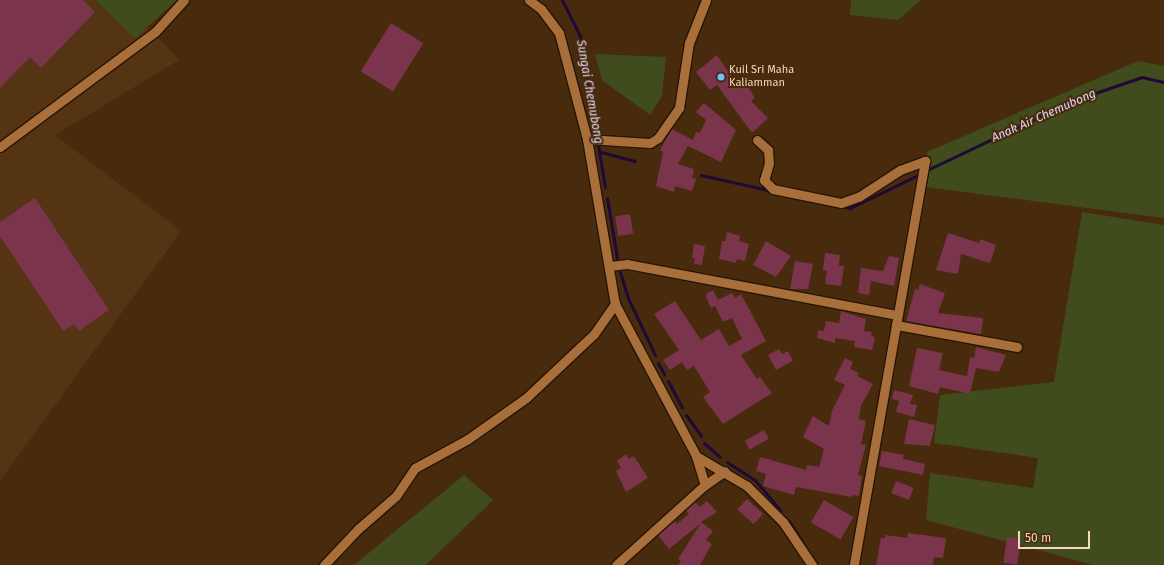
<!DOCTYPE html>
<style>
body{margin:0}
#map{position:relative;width:1164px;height:565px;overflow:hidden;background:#482a0d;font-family:"Fira Sans",sans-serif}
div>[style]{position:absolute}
.built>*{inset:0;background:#553414}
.green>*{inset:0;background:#404c1b}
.stream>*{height:3px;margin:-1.5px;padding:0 1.5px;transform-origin:1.5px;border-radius:1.5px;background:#1f0a37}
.building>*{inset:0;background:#7a344c;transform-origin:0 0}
.roads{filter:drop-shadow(1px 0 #271505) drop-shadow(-1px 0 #271505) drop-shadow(0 1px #271505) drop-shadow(0 -1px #271505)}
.street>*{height:9px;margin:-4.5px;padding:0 4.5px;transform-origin:4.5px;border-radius:4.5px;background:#a96f3b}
.dots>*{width:11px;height:11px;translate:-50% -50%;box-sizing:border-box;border:2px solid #482a0d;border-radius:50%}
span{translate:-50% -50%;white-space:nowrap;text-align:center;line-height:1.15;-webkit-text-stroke:4px #482a0d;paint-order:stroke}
.poi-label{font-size:11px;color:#f8d7bd}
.left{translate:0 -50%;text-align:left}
.water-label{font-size:12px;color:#e1d6f7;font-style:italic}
.scale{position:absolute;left:1018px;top:531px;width:72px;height:18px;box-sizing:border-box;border:2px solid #f8d7bd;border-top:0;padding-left:5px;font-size:12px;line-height:14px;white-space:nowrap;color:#f8d7bd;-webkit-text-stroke:3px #482a0d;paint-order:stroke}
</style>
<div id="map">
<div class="built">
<i style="clip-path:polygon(0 0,123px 0,179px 60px,55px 135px,181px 231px,0 481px)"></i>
</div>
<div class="green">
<i style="clip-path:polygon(95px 0,177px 0,135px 38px)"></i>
<i style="clip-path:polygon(851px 0,921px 0,898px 20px,850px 15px)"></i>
<i style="clip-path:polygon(595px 54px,666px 57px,662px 96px,650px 115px,602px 80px)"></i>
<i style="clip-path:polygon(1138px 61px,1164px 66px,1164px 218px,926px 187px,927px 152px)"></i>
<i style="clip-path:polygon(1082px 212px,1164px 225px,1164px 565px,1093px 565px,926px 520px,930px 473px,1033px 488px,1038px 458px,934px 443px,940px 395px,1054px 382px)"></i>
<i style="clip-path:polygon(464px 475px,493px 500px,426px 565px,354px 565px)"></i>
</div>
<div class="stream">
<i style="left:562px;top:0;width:40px;rotate:63.4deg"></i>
<i style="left:580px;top:36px;width:153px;rotate:80.6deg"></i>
<i style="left:601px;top:152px;width:35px;rotate:15deg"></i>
<i style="left:927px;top:170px;width:161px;rotate:-25.4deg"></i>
<i style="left:1072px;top:101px;width:74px;rotate:-18.9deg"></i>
<i style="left:1142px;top:77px;width:23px;rotate:13deg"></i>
<i style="left:701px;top:175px;width:73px;rotate:12.7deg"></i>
<i style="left:607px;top:198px;width:61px;rotate:80.5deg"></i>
<i style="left:840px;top:206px;width:10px;rotate:11deg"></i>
<i style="left:850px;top:208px;width:76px;rotate:-25.9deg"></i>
<i style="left:620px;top:272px;width:27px;rotate:73deg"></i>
<i style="left:628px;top:298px;width:63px;rotate:64.7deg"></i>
<i style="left:658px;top:363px;width:13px;rotate:61deg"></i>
<i style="left:668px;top:381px;width:30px;rotate:62deg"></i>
<i style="left:686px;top:415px;width:26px;rotate:54deg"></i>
<i style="left:704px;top:443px;width:21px;rotate:41deg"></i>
<i style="left:727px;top:462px;width:33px;rotate:33deg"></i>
<i style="left:755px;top:480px;width:40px;rotate:50deg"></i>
<i style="left:789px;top:521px;width:34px;rotate:58deg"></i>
</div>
<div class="building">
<i style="clip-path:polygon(0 0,83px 0,95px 12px,41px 68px,30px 57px,0 88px)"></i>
<i style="left:391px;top:23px;width:38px;height:57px;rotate:32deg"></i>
<i style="clip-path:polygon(717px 55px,739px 88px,746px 84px,755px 98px,751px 101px,768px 118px,752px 133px,717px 85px,710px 90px,696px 72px)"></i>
<i style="clip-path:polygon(704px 103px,736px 130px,721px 162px,688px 146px,678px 164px,694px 169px,692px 178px,696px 179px,692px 191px,675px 186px,674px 192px,656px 186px,663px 152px,660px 150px,670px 132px,672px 129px,693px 140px,696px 132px,700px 133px,706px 120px,696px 112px)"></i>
<i style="clip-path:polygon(35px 198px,109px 310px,79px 331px,74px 324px,63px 331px,0 236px,0 222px)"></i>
<i style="left:630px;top:214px;width:20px;height:15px;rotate:81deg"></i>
<i style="clip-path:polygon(727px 232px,740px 236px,739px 241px,749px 244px,745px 261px,737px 259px,736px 263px,719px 259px,722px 241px,725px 241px)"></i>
<i style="clip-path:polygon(948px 233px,979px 243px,980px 239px,996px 245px,990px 263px,961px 254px,958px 274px,936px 270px)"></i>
<i style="clip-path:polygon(766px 241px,791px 256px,776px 277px,753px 265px)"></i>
<i style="clip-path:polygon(694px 244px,705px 246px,702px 265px,694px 264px,695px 258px,692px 258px)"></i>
<i style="clip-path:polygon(825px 253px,840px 255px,839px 266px,844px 266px,841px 286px,825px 284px,827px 271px,823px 270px)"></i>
<i style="clip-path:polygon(889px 256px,899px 258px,894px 286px,871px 281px,869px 295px,858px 293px,861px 268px,883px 271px)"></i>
<i style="clip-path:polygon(795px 261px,813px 264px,808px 289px,790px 289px)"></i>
<i style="clip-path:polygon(920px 284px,945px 293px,938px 313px,983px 318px,981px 334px,906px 321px,915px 289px,918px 290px)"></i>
<i style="clip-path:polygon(713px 290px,718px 300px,732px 293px,735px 298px,741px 294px,766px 341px,741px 355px,757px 379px,760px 377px,772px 393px,723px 424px,703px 397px,710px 392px,694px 366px,687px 370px,682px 362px,670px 370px,663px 360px,679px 350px,654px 314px,675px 301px,701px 340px,719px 329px,729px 346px,742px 339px,732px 318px,723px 322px,715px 306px,711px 308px,706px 297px,707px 293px)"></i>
<i style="clip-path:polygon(841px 311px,866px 319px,864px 331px,872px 332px,871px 336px,875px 337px,872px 350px,854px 347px,855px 341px,835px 338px,835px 343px,817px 338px,818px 330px,824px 331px,826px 321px,839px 323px)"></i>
<i style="clip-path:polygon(976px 347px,1006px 355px,999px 372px,976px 368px,970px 394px,940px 387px,938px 394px,909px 386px,917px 348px,943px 353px,939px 370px,967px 376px,970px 357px,974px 358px)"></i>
<i style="clip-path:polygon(779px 349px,782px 354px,788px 351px,793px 361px,776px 370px,768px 355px)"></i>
<i style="clip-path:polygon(845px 358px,853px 362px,850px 369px,859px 373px,857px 376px,873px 384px,861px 406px,859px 419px,866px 421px,861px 444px,866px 445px,858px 475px,862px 476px,859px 496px,853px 495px,852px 497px,796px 487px,794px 495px,763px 486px,766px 474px,756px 471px,760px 457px,806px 470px,807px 465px,819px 467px,824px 449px,803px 437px,813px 416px,829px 426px,832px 411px,845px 385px,834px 380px)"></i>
<i style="clip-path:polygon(894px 390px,913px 395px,910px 404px,917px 405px,914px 417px,896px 412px,899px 401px,892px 399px)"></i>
<i style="clip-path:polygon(909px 419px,935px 425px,930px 446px,904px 444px)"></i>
<i style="left:764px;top:430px;width:10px;height:22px;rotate:61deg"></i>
<i style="clip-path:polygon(882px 451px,904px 455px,903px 459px,925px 464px,923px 475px,879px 466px)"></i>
<i style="clip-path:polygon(626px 454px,629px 459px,634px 456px,648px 478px,626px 492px,616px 471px,621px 468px,617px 461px)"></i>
<i style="left:896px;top:481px;width:19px;height:13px;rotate:21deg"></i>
<i style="left:747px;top:499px;width:22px;height:14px;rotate:43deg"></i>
<i style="left:824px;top:500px;width:34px;height:26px;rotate:30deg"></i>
<i style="clip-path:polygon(707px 501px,717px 512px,701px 522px,713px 531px,706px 540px,712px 544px,700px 565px,678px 565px,681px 561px,678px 559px,701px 523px,669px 549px,658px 535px,675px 521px,677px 524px,689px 514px,686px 510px,695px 502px,700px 507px)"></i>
<i style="clip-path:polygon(908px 533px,946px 538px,943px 558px,934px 557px,933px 565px,876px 565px,881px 538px,885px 538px,885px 535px,907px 538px)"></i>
<i style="left:1007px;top:537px;width:14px;height:26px;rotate:8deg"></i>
</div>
<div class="roads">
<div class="street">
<i style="left:529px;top:0;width:15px;rotate:37deg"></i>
<i style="left:541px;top:9px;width:30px;rotate:53deg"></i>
<i style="left:559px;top:33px;width:110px;rotate:75.2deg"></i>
<i style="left:587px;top:139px;width:167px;rotate:80.4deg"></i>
<i style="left:615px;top:304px;width:172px;rotate:61.9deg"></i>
<i style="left:696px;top:456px;width:59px;rotate:30.5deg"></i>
<i style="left:747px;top:486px;width:51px;rotate:45deg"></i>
<i style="left:783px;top:522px;width:52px;rotate:56deg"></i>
<i style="left:587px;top:139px;width:63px;rotate:3.6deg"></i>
<i style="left:650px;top:143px;width:9px;rotate:-32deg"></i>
<i style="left:658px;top:138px;width:37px;rotate:-55deg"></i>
<i style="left:679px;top:108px;width:66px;rotate:-81.3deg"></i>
<i style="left:689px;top:43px;width:46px;rotate:-68.4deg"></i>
<i style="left:757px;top:140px;width:15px;rotate:42deg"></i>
<i style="left:768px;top:150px;width:13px;rotate:86deg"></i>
<i style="left:769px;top:163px;width:18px;rotate:106deg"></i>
<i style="left:764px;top:180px;width:13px;rotate:45deg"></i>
<i style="left:773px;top:189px;width:69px;rotate:11.6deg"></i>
<i style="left:841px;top:203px;width:20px;rotate:-20deg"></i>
<i style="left:860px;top:196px;width:48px;rotate:-33deg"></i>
<i style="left:900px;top:170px;width:27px;rotate:-20deg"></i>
<i style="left:925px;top:161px;width:410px;rotate:100deg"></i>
<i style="left:0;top:147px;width:193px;rotate:-36.6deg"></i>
<i style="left:155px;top:32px;width:43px;rotate:-47.8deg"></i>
<i style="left:609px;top:266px;width:18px;rotate:-6deg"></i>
<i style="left:627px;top:264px;width:275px;rotate:10.7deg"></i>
<i style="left:896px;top:325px;width:123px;rotate:10.3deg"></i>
<i style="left:696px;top:456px;width:30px;rotate:73deg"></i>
<i style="left:324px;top:565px;width:50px;rotate:-46.6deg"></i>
<i style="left:358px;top:529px;width:50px;rotate:-41deg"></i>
<i style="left:396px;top:496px;width:34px;rotate:-56deg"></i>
<i style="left:415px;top:468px;width:60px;rotate:-28.7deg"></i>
<i style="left:468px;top:439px;width:71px;rotate:-35.3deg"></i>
<i style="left:526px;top:398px;width:93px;rotate:-43.3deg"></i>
<i style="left:594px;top:334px;width:37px;rotate:-55deg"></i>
<i style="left:616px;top:565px;width:120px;rotate:-42deg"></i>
<i style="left:705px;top:485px;width:24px;rotate:-35deg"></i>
</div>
</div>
<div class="dots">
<i style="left:721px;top:77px;background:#74c0f6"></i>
</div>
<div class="poi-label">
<span class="left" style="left:729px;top:77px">Kuil Sri Maha<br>Kaliamman</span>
</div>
<div class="water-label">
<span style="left:589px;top:92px;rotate:80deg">Sungai Chemubong</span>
<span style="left:1044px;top:116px;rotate:-24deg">Anak Air Chemubong</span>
</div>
<div class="scale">50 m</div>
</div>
